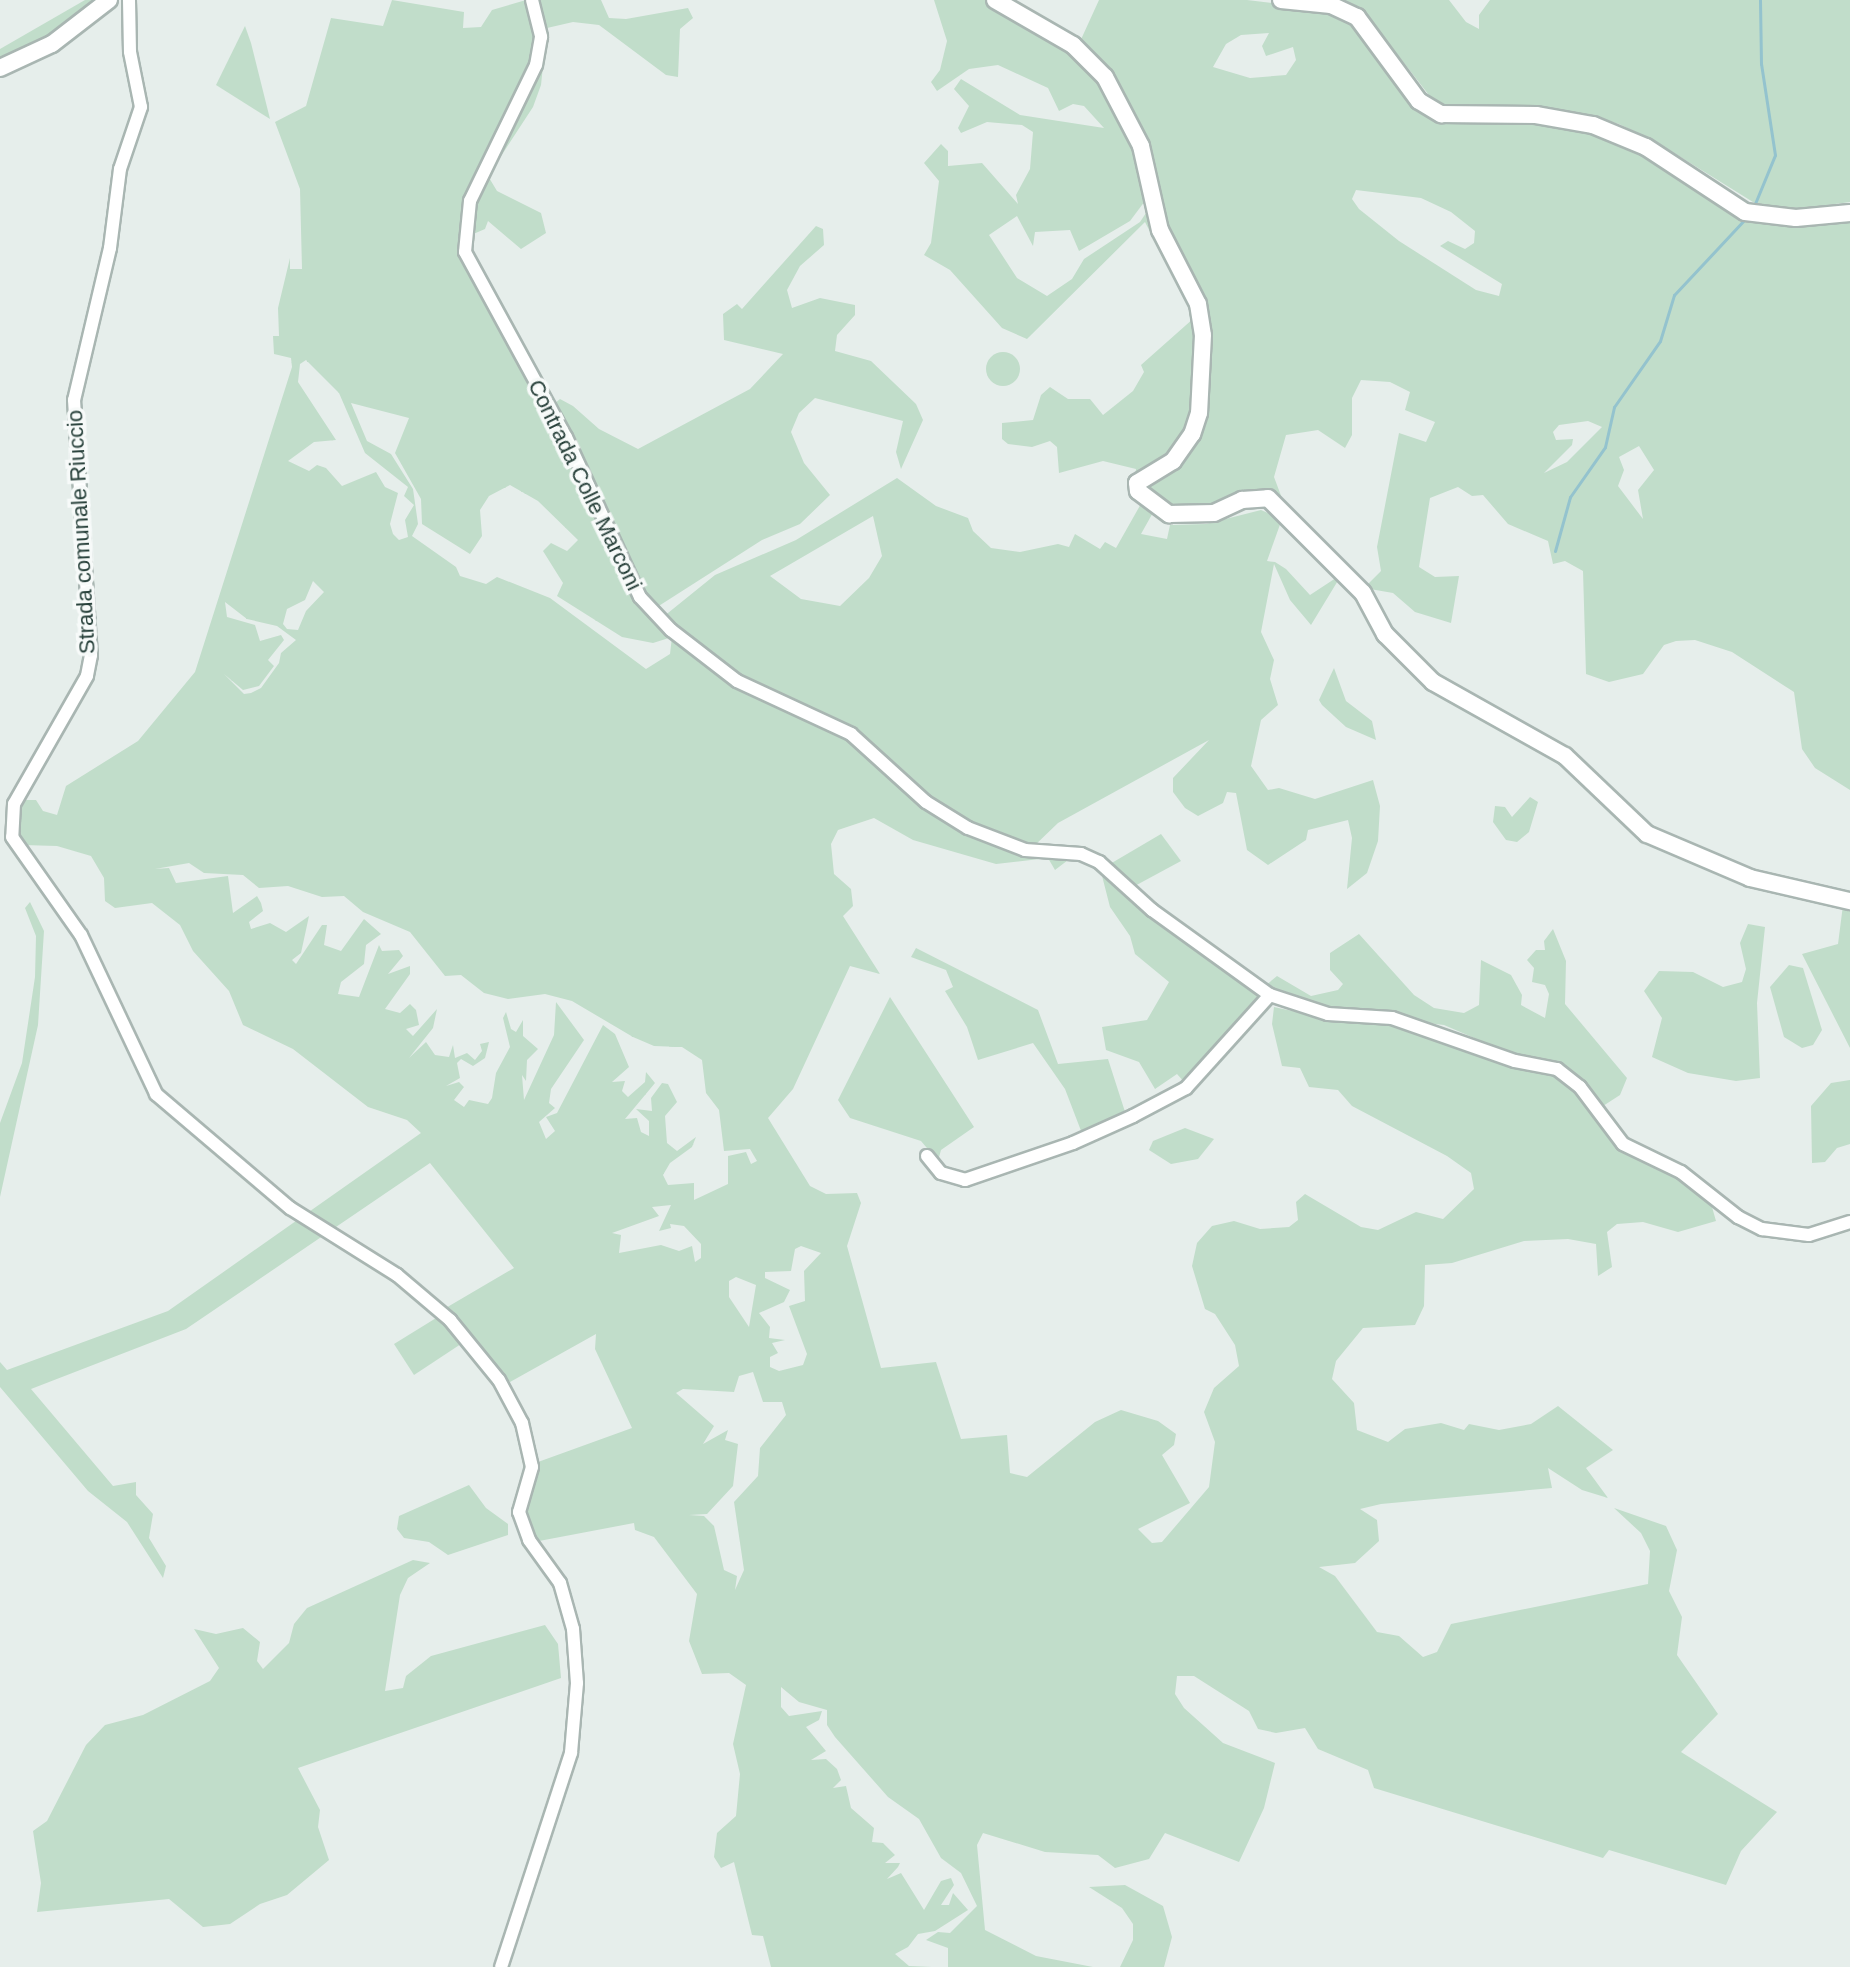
<!DOCTYPE html>
<style>
body{margin:0}
#map{position:relative;width:1850px;height:1967px;overflow:hidden;background:#e6eeeb;font-family:Helvetica,sans-serif}
div>[style]{position:absolute}
.green>*{inset:0;background:#c1ddca}
.round{border-radius:50%}
.stream>*{height:3px;margin:-1.5px;padding:0 1.5px;transform-origin:1.5px;border-radius:1.5px;background:#94c3ce}
.roads{filter:drop-shadow(2px 0 #a9b6b2) drop-shadow(-2px 0 #a9b6b2) drop-shadow(0 2px #a9b6b2) drop-shadow(0 -2px #a9b6b2)}
.street>*{height:12px;margin:-6px;padding:0 6px;transform-origin:6px;border-radius:6px;background:#fff}
.secondary>*{height:16px;margin:-8px;padding:0 8px;transform-origin:8px;border-radius:8px;background:#fff}
span{translate:-50% -50%;white-space:nowrap;text-align:center;line-height:1.15;-webkit-text-stroke:7px #f7faf9;paint-order:stroke}
.street-label{font-size:22px;color:#263f39}
</style>
<div id="map">
<div class="green">
<i style="clip-path:polygon(85px 0,107px 0,68px 30px,0 60px,0 49px)"></i>
<i style="clip-path:polygon(evenodd,392px 0,464px 12px,463px 28px,481px 27px,492px 10px,526px 0,540px 38px,486px 161px,464px 236px,631px 582px,673px 637px,720px 673px,850px 737px,961px 829px,1019px 853px,1072px 857px,1055px 870px,1048px 858px,996px 864px,913px 840px,874px 818px,838px 830px,831px 844px,834px 874px,851px 889px,853px 906px,843px 916px,880px 974px,850px 966px,793px 1089px,768px 1118px,810px 1186px,826px 1194px,857px 1193px,861px 1203px,847px 1246px,881px 1368px,936px 1362px,961px 1439px,1007px 1435px,1010px 1473px,1027px 1477px,1095px 1422px,1121px 1410px,1158px 1421px,1176px 1434px,1174px 1445px,1162px 1455px,1190px 1503px,1138px 1529px,1152px 1543px,1162px 1542px,1209px 1487px,1215px 1442px,1204px 1412px,1214px 1388px,1239px 1366px,1235px 1345px,1215px 1314px,1205px 1309px,1192px 1266px,1197px 1243px,1212px 1226px,1234px 1221px,1260px 1229px,1289px 1227px,1298px 1220px,1296px 1202px,1305px 1194px,1361px 1227px,1378px 1230px,1416px 1212px,1443px 1219px,1474px 1189px,1471px 1173px,1447px 1156px,1352px 1106px,1338px 1090px,1309px 1087px,1300px 1068px,1282px 1066px,1272px 1024px,1274px 1007px,1329px 1019px,1377px 1019px,1553px 1071px,1583px 1098px,1612px 1139px,1631px 1154px,1672px 1170px,1710px 1200px,1716px 1221px,1678px 1232px,1643px 1222px,1617px 1224px,1607px 1232px,1612px 1267px,1598px 1276px,1596px 1244px,1568px 1239px,1524px 1241px,1452px 1263px,1425px 1265px,1424px 1306px,1415px 1325px,1363px 1328px,1336px 1361px,1332px 1379px,1354px 1403px,1357px 1430px,1388px 1442px,1405px 1429px,1441px 1423px,1464px 1430px,1469px 1424px,1499px 1430px,1531px 1424px,1558px 1406px,1613px 1450px,1586px 1468px,1608px 1498px,1582px 1490px,1548px 1468px,1552px 1488px,1381px 1504px,1360px 1509px,1377px 1520px,1379px 1541px,1355px 1563px,1319px 1567px,1335px 1576px,1377px 1632px,1399px 1636px,1423px 1657px,1437px 1652px,1451px 1624px,1648px 1584px,1650px 1551px,1641px 1533px,1614px 1508px,1666px 1526px,1677px 1550px,1669px 1591px,1682px 1617px,1677px 1655px,1718px 1714px,1681px 1752px,1777px 1812px,1741px 1851px,1726px 1885px,1609px 1850px,1603px 1858px,1374px 1788px,1368px 1770px,1318px 1749px,1305px 1728px,1276px 1733px,1258px 1729px,1249px 1711px,1194px 1676px,1177px 1676px,1175px 1694px,1184px 1708px,1223px 1743px,1275px 1763px,1264px 1808px,1239px 1862px,1165px 1833px,1149px 1859px,1115px 1868px,1098px 1855px,1045px 1852px,983px 1833px,977px 1845px,985px 1930px,1036px 1956px,1093px 1967px,948px 1967px,948px 1948px,926px 1940px,938px 1932px,950px 1933px,977px 1906px,961px 1873px,941px 1858px,919px 1819px,888px 1797px,835px 1737px,827px 1725px,827px 1710px,799px 1702px,781px 1687px,781px 1707px,789px 1716px,822px 1711px,819px 1720px,806px 1727px,826px 1751px,811px 1760px,826px 1759px,837px 1769px,841px 1780px,833px 1788px,846px 1786px,851px 1808px,874px 1828px,872px 1842px,883px 1843px,895px 1855px,885px 1863px,900px 1863px,898px 1867px,887px 1879px,901px 1873px,924px 1910px,941px 1881px,951px 1878px,954px 1885px,941px 1905px,949px 1905px,953px 1893px,968px 1910px,935px 1931px,918px 1934px,908px 1947px,895px 1954px,909px 1966px,932px 1967px,771px 1967px,763px 1936px,752px 1935px,734px 1862px,721px 1868px,714px 1857px,717px 1833px,736px 1816px,740px 1774px,733px 1744px,746px 1685px,729px 1673px,702px 1674px,689px 1641px,697px 1594px,654px 1537px,635px 1530px,634px 1523px,539px 1541px,527px 1522px,524px 1511px,538px 1462px,632px 1428px,595px 1349px,596px 1334px,510px 1382px,444px 1309px,514px 1268px,430px 1163px,186px 1329px,31px 1389px,113px 1486px,136px 1482px,136px 1495px,153px 1514px,149px 1538px,166px 1566px,163px 1578px,127px 1522px,88px 1491px,0 1387px,0 1362px,7px 1370px,168px 1311px,421px 1133px,407px 1120px,368px 1107px,293px 1049px,243px 1025px,229px 991px,193px 951px,180px 925px,152px 903px,115px 908px,105px 901px,104px 878px,91px 856px,57px 846px,23px 845px,17px 837px,18px 808px,26px 800px,36px 800px,43px 811px,57px 815px,66px 786px,138px 741px,195px 672px,292px 367px,291px 358px,274px 354px,273px 336px,279px 336px,278px 308px,290px 258px,290px 269px,302px 269px,300px 189px,275px 122px,306px 106px,331px 18px,383px 26px,392px 0,306px 360px,339px 393px,365px 453px,408px 487px,404px 496px,414px 505px,405px 520px,408px 537px,399px 540px,393px 534px,390px 524px,398px 493px,385px 487px,376px 472px,342px 486px,326px 468px,317px 465px,309px 471px,288px 461px,314px 442px,336px 440px,298px 382px,300px 364px,306px 360px,392px 0,351px 403px,409px 418px,395px 453px,421px 499px,422px 524px,470px 554px,482px 536px,480px 510px,489px 496px,510px 485px,538px 501px,578px 540px,567px 551px,551px 543px,543px 551px,563px 583px,557px 596px,622px 637px,653px 643px,672px 637px,670px 654px,646px 669px,550px 598px,497px 577px,486px 584px,460px 576px,456px 567px,412px 536px,418px 524px,413px 489px,391px 454px,367px 441px,351px 403px,392px 0,313px 581px,324px 592px,306px 611px,298px 630px,287px 629px,283px 624px,287px 609px,305px 600px,313px 581px,392px 0,225px 602px,247px 619px,277px 626px,296px 640px,281px 653px,279px 663px,261px 688px,251px 693px,244px 694px,224px 674px,243px 690px,259px 686px,274px 666px,268px 660px,284px 640px,281px 635px,260px 641px,255px 625px,227px 617px,225px 602px,392px 0,189px 863px,204px 873px,243px 875px,259px 888px,288px 886px,322px 897px,344px 896px,363px 912px,410px 932px,445px 976px,461px 975px,484px 993px,508px 999px,545px 994px,572px 1001px,633px 1037px,654px 1046px,682px 1047px,702px 1060px,706px 1093px,719px 1110px,724px 1151px,750px 1149px,757px 1161px,751px 1164px,746px 1152px,728px 1156px,728px 1184px,694px 1200px,694px 1183px,668px 1185px,663px 1175px,670px 1163px,692px 1147px,696px 1137px,677px 1151px,667px 1143px,665px 1116px,677px 1102px,668px 1084px,662px 1083px,651px 1098px,652px 1111px,636px 1109px,649px 1121px,649px 1136px,641px 1132px,637px 1118px,625px 1119px,655px 1083px,646px 1072px,645px 1082px,628px 1097px,622px 1091px,625px 1081px,612px 1082px,629px 1067px,615px 1034px,603px 1025px,557px 1113px,546px 1117px,555px 1131px,546px 1139px,539px 1122px,555px 1108px,549px 1103px,551px 1089px,584px 1040px,556px 1002px,554px 1035px,524px 1100px,522px 1075px,526px 1081px,527px 1060px,538px 1049px,523px 1036px,523px 1020px,516px 1032px,511px 1029px,506px 1012px,503px 1018px,510px 1047px,496px 1073px,492px 1098px,488px 1104px,469px 1100px,464px 1107px,454px 1100px,464px 1087px,459px 1082px,446px 1086px,460px 1078px,457px 1063px,461px 1059px,473px 1066px,485px 1058px,489px 1042px,480px 1044px,482px 1051px,475px 1060px,467px 1053px,455px 1058px,453px 1045px,449px 1057px,435px 1055px,426px 1042px,409px 1058px,433px 1028px,437px 1009px,413px 1036px,406px 1029px,419px 1025px,416px 1010px,410px 1004px,400px 1013px,385px 1009px,410px 974px,410px 966px,388px 974px,403px 956px,399px 950px,382px 951px,379px 945px,359px 997px,338px 994px,341px 982px,364px 964px,366px 945px,381px 934px,364px 919px,341px 951px,324px 945px,327px 925px,322px 925px,296px 964px,292px 960px,301px 953px,309px 916px,286px 932px,270px 923px,251px 929px,249px 922px,263px 911px,261px 903px,257px 896px,233px 913px,228px 876px,176px 883px,169px 868px,155px 869px,189px 863px,392px 0,671px 1205px,659px 1231px,671px 1228px,670px 1224px,684px 1226px,701px 1244px,701px 1258px,695px 1262px,692px 1246px,679px 1251px,661px 1245px,619px 1253px,621px 1235px,612px 1233px,659px 1216px,652px 1207px,671px 1205px,392px 0,801px 1246px,821px 1253px,804px 1271px,805px 1301px,789px 1306px,807px 1354px,803px 1365px,779px 1371px,770px 1367px,770px 1357px,778px 1353px,772px 1343px,785px 1340px,769px 1338px,770px 1327px,759px 1313px,784px 1302px,790px 1290px,765px 1278px,765px 1272px,791px 1271px,795px 1249px,801px 1246px,392px 0,736px 1277px,756px 1285px,749px 1327px,729px 1297px,729px 1281px,736px 1277px,392px 0,753px 1372px,763px 1402px,782px 1402px,786px 1415px,760px 1448px,758px 1476px,734px 1502px,744px 1570px,735px 1590px,737px 1576px,724px 1570px,714px 1526px,704px 1516px,689px 1515px,707px 1514px,733px 1486px,738px 1444px,725px 1440px,728px 1430px,703px 1444px,714px 1426px,676px 1393px,683px 1389px,734px 1392px,739px 1376px,753px 1372px)"></i>
<i style="clip-path:polygon(535px 0,601px 0,609px 18px,626px 19px,688px 8px,693px 18px,680px 29px,678px 77px,666px 75px,599px 25px,573px 22px,547px 28px,541px 85px,533px 107px,488px 176px,497px 191px,541px 213px,546px 233px,521px 249px,488px 221px,485px 229px,471px 235px,470px 218px,543px 43px,547px 27px)"></i>
<i style="clip-path:polygon(934px 0,987px 0,1053px 38px,1099px 76px,1130px 132px,1148px 197px,1130px 221px,1079px 251px,1070px 230px,1035px 232px,1033px 246px,1017px 216px,989px 235px,1017px 278px,1047px 296px,1072px 279px,1084px 259px,1140px 222px,1150px 207px,1196px 306px,1192px 429px,1169px 460px,1135px 477px,1136px 469px,1103px 461px,1059px 473px,1057px 447px,1050px 441px,1032px 447px,1008px 444px,1002px 439px,1002px 423px,1033px 420px,1041px 395px,1050px 387px,1068px 399px,1090px 399px,1103px 415px,1133px 391px,1144px 372px,1141px 365px,1194px 318px,1145px 222px,1027px 339px,1002px 328px,950px 270px,924px 255px,931px 243px,939px 181px,924px 163px,941px 144px,948px 151px,948px 166px,982px 163px,1018px 204px,1016px 195px,1030px 169px,1033px 132px,1022px 125px,987px 122px,961px 133px,958px 128px,969px 106px,954px 89px,961px 79px,1020px 115px,1104px 128px,1084px 106px,1073px 104px,1059px 111px,1048px 88px,998px 65px,969px 69px,937px 91px,931px 82px,940px 70px,947px 41px)"></i>
<i style="clip-path:polygon(evenodd,1099px 0,1247px 0,1330px 10px,1348px 18px,1415px 104px,1617px 137px,1725px 208px,1850px 218px,1850px 790px,1815px 768px,1802px 749px,1794px 692px,1732px 652px,1695px 640px,1676px 641px,1664px 645px,1643px 674px,1609px 682px,1586px 674px,1583px 571px,1565px 561px,1553px 564px,1548px 541px,1508px 524px,1483px 495px,1472px 496px,1458px 487px,1430px 498px,1419px 567px,1435px 577px,1459px 576px,1451px 623px,1415px 612px,1393px 593px,1370px 589px,1368px 584px,1381px 571px,1377px 547px,1399px 433px,1426px 442px,1435px 422px,1405px 410px,1410px 392px,1390px 382px,1361px 380px,1352px 398px,1352px 435px,1345px 448px,1318px 430px,1286px 435px,1274px 477px,1283px 501px,1268px 495px,1226px 506px,1176px 510px,1144px 487px,1202px 427px,1210px 350px,1161px 213px,1147px 151px,1078px 46px,1099px 0,1269px 33px,1262px 46px,1266px 56px,1293px 47px,1296px 60px,1286px 75px,1250px 78px,1213px 67px,1226px 44px,1241px 35px,1269px 33px,1099px 0,1356px 190px,1421px 198px,1451px 212px,1475px 231px,1474px 243px,1465px 249px,1448px 241px,1440px 246px,1502px 284px,1499px 296px,1476px 290px,1399px 241px,1359px 209px,1352px 199px,1356px 190px,1099px 0,1588px 421px,1602px 427px,1567px 462px,1544px 473px,1572px 445px,1573px 439px,1556px 440px,1553px 432px,1559px 425px,1588px 421px,1099px 0,1639px 446px,1654px 470px,1638px 490px,1643px 519px,1618px 486px,1624px 470px,1619px 457px,1639px 446px)"></i>
<i style="clip-path:polygon(1341px 0,1449px 0,1466px 22px,1479px 29px,1479px 15px,1490px 0,1850px 0,1850px 202px,1791px 210px,1761px 207px,1658px 143px,1619px 124px,1584px 114px,1449px 109px,1432px 99px,1373px 23px)"></i>
<i style="clip-path:polygon(245px 26px,251px 43px,270px 119px,216px 85px)"></i>
<i style="clip-path:polygon(816px 226px,823px 229px,824px 245px,800px 266px,787px 290px,792px 308px,820px 298px,855px 305px,855px 315px,837px 335px,835px 351px,871px 361px,916px 404px,923px 420px,901px 469px,896px 452px,903px 421px,815px 398px,799px 413px,791px 432px,804px 463px,830px 495px,800px 524px,762px 540px,654px 609px,631px 574px,554px 404px,560px 399px,573px 406px,599px 429px,638px 449px,750px 389px,783px 354px,724px 340px,723px 314px,737px 304px,742px 309px)"></i>
<i class="round" style="left:986px;top:352px;width:34px;height:34px"></i>
<i style="clip-path:polygon(evenodd,897px 478px,936px 506px,968px 518px,973px 531px,991px 548px,1020px 552px,1058px 544px,1069px 547px,1075px 534px,1100px 549px,1105px 542px,1116px 548px,1142px 502px,1155px 509px,1141px 534px,1167px 539px,1170px 525px,1206px 524px,1261px 510px,1282px 519px,1267px 561px,1275px 562px,1286px 569px,1310px 595px,1342px 574px,1311px 625px,1290px 600px,1274px 564px,1261px 632px,1274px 660px,1270px 679px,1278px 705px,1261px 720px,1251px 766px,1268px 790px,1279px 788px,1315px 799px,1373px 780px,1380px 806px,1378px 841px,1367px 873px,1347px 889px,1352px 838px,1348px 820px,1308px 830px,1306px 840px,1268px 865px,1247px 850px,1236px 793px,1227px 792px,1223px 803px,1198px 816px,1185px 808px,1173px 792px,1173px 778px,1209px 740px,1058px 823px,1032px 848px,988px 833px,931px 799px,887px 759px,740px 677px,663px 617px,715px 575px,796px 540px,897px 478px,873px 516px,882px 556px,869px 578px,840px 606px,801px 599px,770px 576px,873px 516px)"></i>
<i style="clip-path:polygon(1334px 668px,1346px 701px,1372px 721px,1376px 740px,1346px 727px,1322px 705px,1319px 700px)"></i>
<i style="clip-path:polygon(1530px 797px,1538px 802px,1529px 832px,1517px 842px,1506px 840px,1493px 822px,1495px 806px,1505px 807px,1512px 817px)"></i>
<i style="clip-path:polygon(1161px 834px,1181px 861px,1131px 888px,1110px 864px)"></i>
<i style="clip-path:polygon(1099px 864px,1259px 996px,1260px 1002px,1186px 1084px,1177px 1074px,1155px 1089px,1139px 1062px,1106px 1050px,1102px 1027px,1147px 1020px,1169px 982px,1135px 954px,1130px 936px,1110px 907px)"></i>
<i style="clip-path:polygon(30px 902px,44px 931px,38px 1025px,0 1197px,0 1123px,22px 1063px,35px 977px,36px 936px,25px 908px)"></i>
<i style="clip-path:polygon(1843px 905px,1850px 907px,1850px 1048px,1802px 954px,1838px 944px)"></i>
<i style="clip-path:polygon(1748px 924px,1765px 927px,1757px 1003px,1760px 1078px,1736px 1081px,1688px 1073px,1652px 1057px,1662px 1018px,1644px 991px,1659px 971px,1693px 972px,1723px 987px,1742px 982px,1746px 969px,1740px 943px)"></i>
<i style="clip-path:polygon(1553px 929px,1566px 961px,1565px 1004px,1627px 1078px,1620px 1095px,1603px 1106px,1577px 1082px,1444px 1025px,1320px 1010px,1265px 986px,1277px 976px,1311px 996px,1338px 990px,1343px 984px,1330px 970px,1330px 953px,1359px 934px,1414px 995px,1434px 1008px,1464px 1013px,1479px 1005px,1481px 960px,1511px 975px,1522px 995px,1521px 1005px,1545px 1018px,1549px 994px,1545px 985px,1532px 982px,1534px 968px,1527px 960px,1536px 950px,1545px 950px,1544px 941px)"></i>
<i style="clip-path:polygon(916px 948px,1038px 1010px,1058px 1064px,1108px 1059px,1127px 1118px,1083px 1136px,1065px 1089px,1033px 1043px,978px 1060px,967px 1027px,945px 991px,953px 987px,946px 970px,911px 957px)"></i>
<i style="clip-path:polygon(1789px 965px,1803px 968px,1822px 1030px,1813px 1045px,1802px 1048px,1784px 1037px,1770px 987px)"></i>
<i style="clip-path:polygon(890px 997px,974px 1127px,941px 1150px,938px 1161px,921px 1141px,850px 1118px,838px 1100px)"></i>
<i style="clip-path:polygon(1850px 1080px,1850px 1144px,1837px 1148px,1825px 1162px,1812px 1163px,1811px 1106px,1831px 1083px)"></i>
<i style="clip-path:polygon(1185px 1128px,1214px 1139px,1198px 1159px,1171px 1164px,1149px 1150px,1153px 1141px)"></i>
<i style="clip-path:polygon(441px 1315px,467px 1340px,414px 1375px,394px 1344px)"></i>
<i style="clip-path:polygon(469px 1485px,486px 1508px,508px 1524px,508px 1535px,448px 1555px,429px 1542px,404px 1538px,397px 1529px,399px 1516px)"></i>
<i style="clip-path:polygon(413px 1560px,430px 1563px,408px 1578px,400px 1595px,385px 1691px,403px 1688px,406px 1676px,431px 1656px,545px 1625px,558px 1644px,561px 1678px,298px 1768px,320px 1810px,318px 1827px,329px 1860px,287px 1895px,260px 1904px,230px 1924px,203px 1927px,169px 1899px,37px 1912px,41px 1883px,33px 1831px,47px 1821px,86px 1745px,105px 1725px,143px 1715px,210px 1681px,219px 1668px,194px 1629px,216px 1634px,243px 1628px,260px 1642px,257px 1661px,263px 1669px,289px 1643px,294px 1624px,307px 1608px)"></i>
<i style="clip-path:polygon(1125px 1885px,1163px 1906px,1172px 1937px,1164px 1967px,1120px 1967px,1133px 1940px,1133px 1924px,1122px 1908px,1089px 1887px)"></i>
</div>
<div class="stream">
<i style="left:1754px;top:206px;width:55px;rotate:-67.6deg"></i>
<i style="left:1775px;top:155px;width:92px;rotate:-98.7deg"></i>
<i style="left:1761px;top:64px;width:64px;rotate:-90.9deg"></i>
<i style="left:1555px;top:551px;width:56px;rotate:-74.5deg"></i>
<i style="left:1570px;top:497px;width:61px;rotate:-55deg"></i>
<i style="left:1605px;top:447px;width:41px;rotate:-77.3deg"></i>
<i style="left:1614px;top:407px;width:80px;rotate:-55.1deg"></i>
<i style="left:1660px;top:341px;width:48px;rotate:-73.1deg"></i>
<i style="left:1674px;top:295px;width:104px;rotate:-46.9deg"></i>
</div>
<div class="roads">
<div class="street">
<i style="left:129px;top:0;width:52px;rotate:88.9deg"></i>
<i style="left:130px;top:52px;width:56px;rotate:78.7deg"></i>
<i style="left:141px;top:107px;width:65px;rotate:108.7deg"></i>
<i style="left:120px;top:169px;width:80px;rotate:97.2deg"></i>
<i style="left:110px;top:248px;width:156px;rotate:103.3deg"></i>
<i style="left:74px;top:400px;width:256px;rotate:86.2deg"></i>
<i style="left:91px;top:655px;width:21px;rotate:101deg"></i>
<i style="left:87px;top:676px;width:147px;rotate:119.7deg"></i>
<i style="left:14px;top:804px;width:33px;rotate:93deg"></i>
<i style="left:12px;top:837px;width:120px;rotate:54.9deg"></i>
<i style="left:81px;top:935px;width:176px;rotate:64.7deg"></i>
<i style="left:156px;top:1094px;width:176px;rotate:40.4deg"></i>
<i style="left:290px;top:1208px;width:126px;rotate:32.1deg"></i>
<i style="left:397px;top:1275px;width:70px;rotate:40.3deg"></i>
<i style="left:450px;top:1320px;width:77px;rotate:50.8deg"></i>
<i style="left:499px;top:1380px;width:49px;rotate:61.9deg"></i>
<i style="left:522px;top:1423px;width:45px;rotate:77.2deg"></i>
<i style="left:532px;top:1467px;width:47px;rotate:106.1deg"></i>
<i style="left:519px;top:1512px;width:30px;rotate:70deg"></i>
<i style="left:529px;top:1540px;width:53px;rotate:54.2deg"></i>
<i style="left:560px;top:1583px;width:48px;rotate:74.2deg"></i>
<i style="left:573px;top:1629px;width:54px;rotate:85.8deg"></i>
<i style="left:577px;top:1683px;width:70px;rotate:94.9deg"></i>
<i style="left:571px;top:1753px;width:225px;rotate:108.1deg"></i>
<i style="left:532px;top:0;width:38px;rotate:76deg"></i>
<i style="left:541px;top:37px;width:28px;rotate:100deg"></i>
<i style="left:536px;top:65px;width:151px;rotate:115.9deg"></i>
<i style="left:470px;top:201px;width:51px;rotate:95.6deg"></i>
<i style="left:465px;top:252px;width:211px;rotate:61.4deg"></i>
<i style="left:566px;top:437px;width:176px;rotate:65.2deg"></i>
<i style="left:640px;top:597px;width:45px;rotate:46.8deg"></i>
<i style="left:671px;top:630px;width:83px;rotate:37.7deg"></i>
<i style="left:737px;top:681px;width:126px;rotate:24.9deg"></i>
<i style="left:851px;top:734px;width:101px;rotate:42.2deg"></i>
<i style="left:926px;top:802px;width:49px;rotate:31.8deg"></i>
<i style="left:968px;top:828px;width:61px;rotate:21.1deg"></i>
<i style="left:1025px;top:850px;width:56px;rotate:4.1deg"></i>
<i style="left:1081px;top:854px;width:20px;rotate:24deg"></i>
<i style="left:1099px;top:862px;width:72px;rotate:42.2deg"></i>
<i style="left:1152px;top:910px;width:145px;rotate:35.8deg"></i>
<i style="left:1270px;top:995px;width:61px;rotate:18.1deg"></i>
<i style="left:1328px;top:1014px;width:64px;rotate:3.6deg"></i>
<i style="left:1392px;top:1018px;width:130px;rotate:19.3deg"></i>
<i style="left:1515px;top:1061px;width:43px;rotate:10.8deg"></i>
<i style="left:1557px;top:1069px;width:29px;rotate:38deg"></i>
<i style="left:1580px;top:1087px;width:71px;rotate:53deg"></i>
<i style="left:1623px;top:1144px;width:64px;rotate:25.8deg"></i>
<i style="left:1681px;top:1172px;width:73px;rotate:38.3deg"></i>
<i style="left:1738px;top:1217px;width:27px;rotate:27deg"></i>
<i style="left:1762px;top:1229px;width:47px;rotate:7.3deg"></i>
<i style="left:1809px;top:1235px;width:43px;rotate:-17.6deg"></i>
<i style="left:927px;top:1156px;width:22px;rotate:51deg"></i>
<i style="left:941px;top:1173px;width:25px;rotate:16deg"></i>
<i style="left:965px;top:1180px;width:114px;rotate:-18.9deg"></i>
<i style="left:1073px;top:1143px;width:66px;rotate:-24.2deg"></i>
<i style="left:1133px;top:1116px;width:60px;rotate:-27.8deg"></i>
<i style="left:1186px;top:1088px;width:125px;rotate:-47.9deg"></i>
</div>
<div class="secondary">
<i style="left:995px;top:0;width:90px;rotate:30deg"></i>
<i style="left:1073px;top:45px;width:45px;rotate:45deg"></i>
<i style="left:1105px;top:77px;width:78px;rotate:62.4deg"></i>
<i style="left:1141px;top:146px;width:86px;rotate:77.3deg"></i>
<i style="left:1160px;top:230px;width:83px;rotate:62.8deg"></i>
<i style="left:1198px;top:304px;width:31px;rotate:81deg"></i>
<i style="left:1203px;top:335px;width:78px;rotate:92.9deg"></i>
<i style="left:1199px;top:413px;width:22px;rotate:108deg"></i>
<i style="left:1192px;top:434px;width:33px;rotate:125deg"></i>
<i style="left:1173px;top:461px;width:42px;rotate:148.6deg"></i>
<i style="left:1137px;top:483px;width:8px;rotate:83deg"></i>
<i style="left:1138px;top:491px;width:39px;rotate:37deg"></i>
<i style="left:1169px;top:514px;width:45px;rotate:-1.3deg"></i>
<i style="left:1214px;top:513px;width:31px;rotate:-25deg"></i>
<i style="left:1242px;top:500px;width:26px;rotate:-4deg"></i>
<i style="left:1268px;top:498px;width:134px;rotate:45deg"></i>
<i style="left:1363px;top:593px;width:47px;rotate:61.8deg"></i>
<i style="left:1385px;top:634px;width:68px;rotate:45deg"></i>
<i style="left:1433px;top:682px;width:151px;rotate:29.3deg"></i>
<i style="left:1565px;top:756px;width:113px;rotate:43.6deg"></i>
<i style="left:1647px;top:834px;width:112px;rotate:23.1deg"></i>
<i style="left:1750px;top:878px;width:103px;rotate:13deg"></i>
<i style="left:1281px;top:0;width:50px;rotate:5.7deg"></i>
<i style="left:1331px;top:5px;width:29px;rotate:25deg"></i>
<i style="left:1357px;top:17px;width:104px;rotate:53.6deg"></i>
<i style="left:1419px;top:101px;width:26px;rotate:31deg"></i>
<i style="left:1441px;top:114px;width:95px;rotate:0.6deg"></i>
<i style="left:1536px;top:115px;width:58px;rotate:10deg"></i>
<i style="left:1593px;top:125px;width:57px;rotate:22.5deg"></i>
<i style="left:1646px;top:147px;width:118px;rotate:33.3deg"></i>
<i style="left:1745px;top:212px;width:51px;rotate:6.7deg"></i>
<i style="left:1796px;top:218px;width:54px;rotate:-5.3deg"></i>
<i style="left:0;top:68px;width:57px;rotate:-24.8deg"></i>
<i style="left:52px;top:44px;width:72px;rotate:-37.7deg"></i>
</div>
</div>
<div class="street-label">
<span style="left:585px;top:485px;rotate:64deg">Contrada Colle Marconi</span>
<span style="left:81px;top:532px;rotate:-93deg">Strada comunale Riuccio</span>
</div>
</div>
